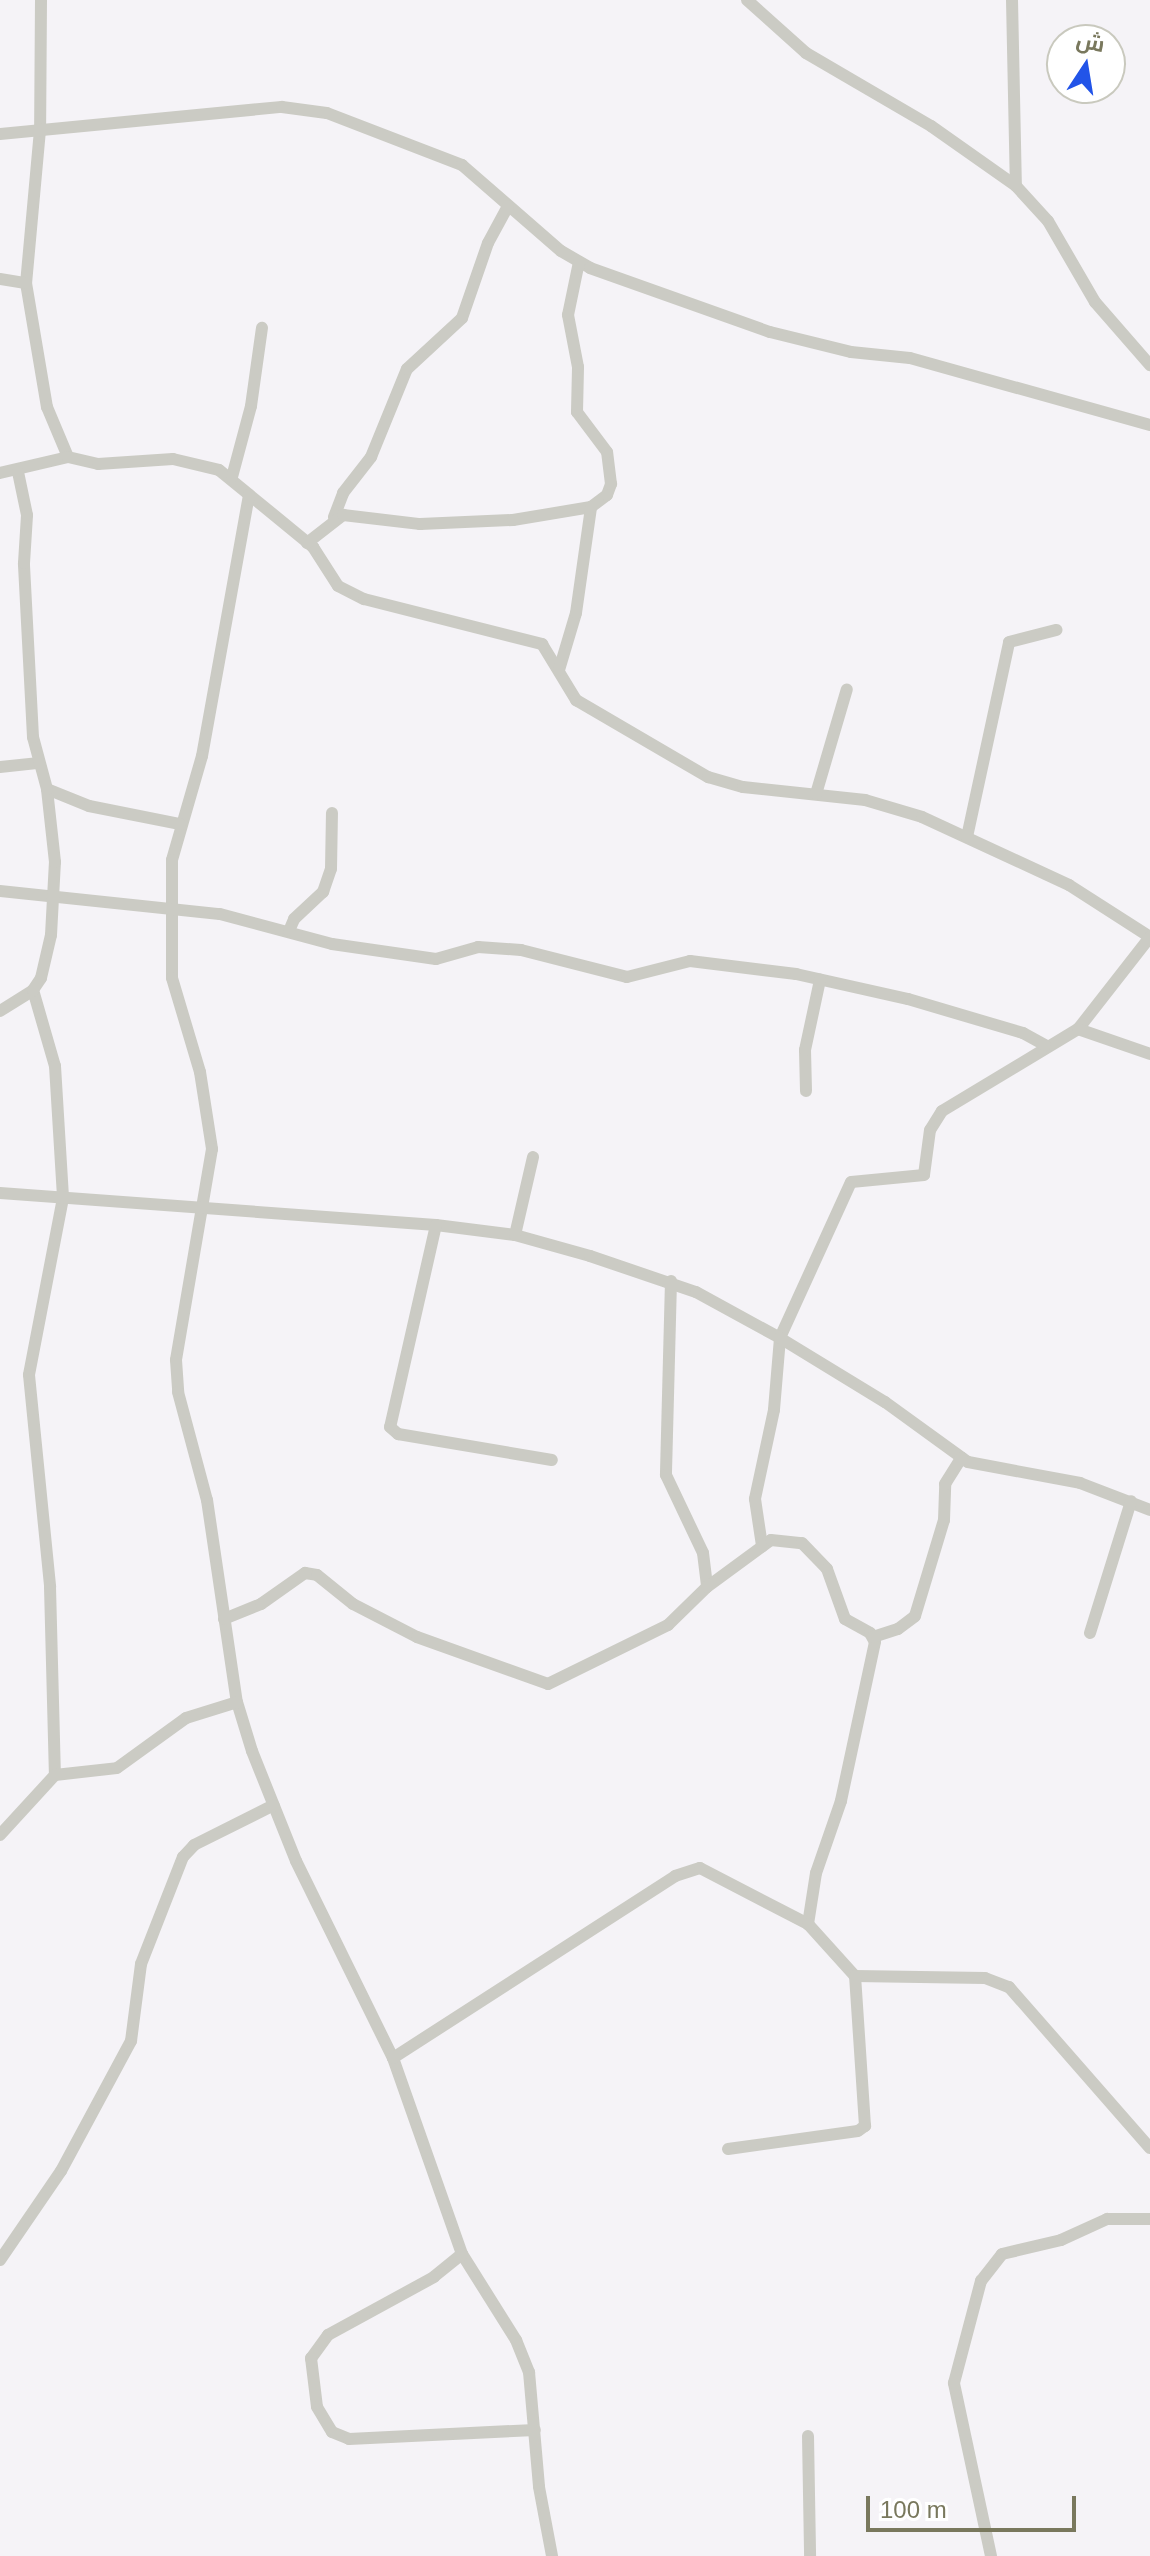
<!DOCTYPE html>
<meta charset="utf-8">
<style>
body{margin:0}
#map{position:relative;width:1150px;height:2556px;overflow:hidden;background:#f5f3f7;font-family:Arial,Cairo,sans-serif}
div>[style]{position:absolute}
.street>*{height:12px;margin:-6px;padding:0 6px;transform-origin:6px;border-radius:6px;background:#cbcbc4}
span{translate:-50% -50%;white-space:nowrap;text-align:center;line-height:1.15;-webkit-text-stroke:8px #fff;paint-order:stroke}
.north{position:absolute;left:1046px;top:24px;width:80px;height:80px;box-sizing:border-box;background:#fff;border:2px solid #c9c9be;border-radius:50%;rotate:12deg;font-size:22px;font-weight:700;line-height:32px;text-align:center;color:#79785d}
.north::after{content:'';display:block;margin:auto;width:28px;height:36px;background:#2254e8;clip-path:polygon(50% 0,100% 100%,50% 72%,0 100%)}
.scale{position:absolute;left:866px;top:2496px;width:210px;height:36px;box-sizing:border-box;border:4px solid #79785d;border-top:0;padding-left:10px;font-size:24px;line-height:28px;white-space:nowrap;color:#79785d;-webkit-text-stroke:6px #fff;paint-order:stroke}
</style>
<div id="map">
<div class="street">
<i style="left:41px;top:0;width:130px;rotate:90.4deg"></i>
<i style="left:40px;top:130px;width:154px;rotate:95.2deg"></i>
<i style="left:26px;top:283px;width:126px;rotate:80.4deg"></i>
<i style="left:47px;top:407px;width:54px;rotate:67.2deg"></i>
<i style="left:747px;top:0;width:79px;rotate:41.9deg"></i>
<i style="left:806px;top:53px;width:145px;rotate:30.3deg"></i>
<i style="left:931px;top:126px;width:104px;rotate:35.2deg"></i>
<i style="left:1016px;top:186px;width:47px;rotate:47.6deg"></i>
<i style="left:1048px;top:221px;width:94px;rotate:59.9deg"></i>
<i style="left:1095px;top:302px;width:84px;rotate:48.9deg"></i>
<i style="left:1012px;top:0;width:186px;rotate:88.8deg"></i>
<i style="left:0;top:134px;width:283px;rotate:-5.5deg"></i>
<i style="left:282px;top:107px;width:45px;rotate:7.6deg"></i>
<i style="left:327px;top:113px;width:145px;rotate:21.1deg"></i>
<i style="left:462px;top:165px;width:131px;rotate:41deg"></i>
<i style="left:561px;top:251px;width:34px;rotate:30deg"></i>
<i style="left:590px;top:268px;width:191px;rotate:19.6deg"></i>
<i style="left:770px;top:332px;width:83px;rotate:13.9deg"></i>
<i style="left:851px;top:352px;width:59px;rotate:5.8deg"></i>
<i style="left:910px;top:358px;width:249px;rotate:15.6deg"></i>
<i style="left:0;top:279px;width:26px;rotate:9deg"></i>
<i style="left:0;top:473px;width:70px;rotate:-13.2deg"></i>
<i style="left:68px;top:457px;width:31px;rotate:13deg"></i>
<i style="left:98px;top:464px;width:75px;rotate:-3.8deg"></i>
<i style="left:173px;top:459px;width:47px;rotate:13.4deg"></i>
<i style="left:219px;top:470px;width:122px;rotate:39.3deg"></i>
<i style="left:313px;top:547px;width:46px;rotate:57.3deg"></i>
<i style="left:338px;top:586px;width:29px;rotate:27deg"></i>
<i style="left:364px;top:599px;width:184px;rotate:14.2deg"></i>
<i style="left:542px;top:644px;width:66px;rotate:58.7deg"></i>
<i style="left:576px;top:700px;width:153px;rotate:30.3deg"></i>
<i style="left:708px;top:777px;width:36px;rotate:16deg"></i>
<i style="left:743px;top:787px;width:123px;rotate:6.1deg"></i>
<i style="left:865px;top:800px;width:59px;rotate:16.6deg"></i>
<i style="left:922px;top:817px;width:162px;rotate:24.8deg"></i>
<i style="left:1069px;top:885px;width:96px;rotate:32.7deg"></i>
<i style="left:1150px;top:937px;width:117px;rotate:128deg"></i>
<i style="left:1078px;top:1029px;width:159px;rotate:148.9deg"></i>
<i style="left:942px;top:1111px;width:22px;rotate:122deg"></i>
<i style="left:930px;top:1130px;width:45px;rotate:97.6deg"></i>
<i style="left:924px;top:1175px;width:73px;rotate:174.5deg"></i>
<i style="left:851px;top:1182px;width:171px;rotate:114.5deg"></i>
<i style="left:780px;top:1338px;width:72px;rotate:94.8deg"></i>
<i style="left:774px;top:1410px;width:91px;rotate:102.1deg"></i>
<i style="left:755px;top:1499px;width:48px;rotate:81.5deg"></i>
<i style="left:232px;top:477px;width:73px;rotate:-75deg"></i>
<i style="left:251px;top:406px;width:79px;rotate:-82deg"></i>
<i style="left:249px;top:495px;width:265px;rotate:100.2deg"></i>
<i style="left:202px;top:756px;width:108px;rotate:106.1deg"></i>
<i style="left:172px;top:860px;width:118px;rotate:90deg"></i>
<i style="left:172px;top:978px;width:98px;rotate:73.4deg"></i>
<i style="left:200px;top:1072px;width:78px;rotate:81.1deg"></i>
<i style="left:212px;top:1149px;width:214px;rotate:99.7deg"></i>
<i style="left:176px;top:1360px;width:32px;rotate:86deg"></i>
<i style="left:178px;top:1392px;width:112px;rotate:75deg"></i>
<i style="left:207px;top:1500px;width:204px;rotate:81.6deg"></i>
<i style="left:237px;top:1702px;width:51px;rotate:73deg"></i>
<i style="left:252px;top:1751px;width:118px;rotate:68.2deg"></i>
<i style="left:296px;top:1861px;width:220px;rotate:63.8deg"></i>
<i style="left:393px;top:2058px;width:208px;rotate:70.6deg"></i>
<i style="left:462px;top:2254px;width:102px;rotate:57.9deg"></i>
<i style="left:516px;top:2340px;width:35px;rotate:68deg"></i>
<i style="left:529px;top:2372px;width:115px;rotate:85deg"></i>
<i style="left:539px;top:2487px;width:70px;rotate:79.3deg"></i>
<i style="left:334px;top:517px;width:26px;rotate:-69deg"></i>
<i style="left:343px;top:493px;width:46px;rotate:-52.1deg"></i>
<i style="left:371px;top:457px;width:95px;rotate:-67.8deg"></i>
<i style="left:407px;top:369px;width:75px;rotate:-42.8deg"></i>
<i style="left:462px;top:318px;width:79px;rotate:-70.9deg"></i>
<i style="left:488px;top:243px;width:42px;rotate:-61.6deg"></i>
<i style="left:307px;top:543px;width:46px;rotate:-37.9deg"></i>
<i style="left:343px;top:515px;width:78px;rotate:6.7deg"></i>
<i style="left:420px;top:524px;width:93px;rotate:-2.5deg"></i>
<i style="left:513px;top:520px;width:79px;rotate:-9.5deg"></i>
<i style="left:559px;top:670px;width:59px;rotate:-73.4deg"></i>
<i style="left:576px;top:613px;width:107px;rotate:-81.9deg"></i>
<i style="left:591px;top:507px;width:20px;rotate:-37deg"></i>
<i style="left:607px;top:495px;width:12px;rotate:-70deg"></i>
<i style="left:611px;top:484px;width:32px;rotate:-97deg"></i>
<i style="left:607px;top:452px;width:50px;rotate:-126.9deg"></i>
<i style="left:577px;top:412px;width:45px;rotate:-88.7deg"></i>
<i style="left:578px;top:367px;width:53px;rotate:-100.9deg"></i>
<i style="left:568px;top:315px;width:54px;rotate:-78.3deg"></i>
<i style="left:0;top:767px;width:37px;rotate:-6deg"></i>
<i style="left:47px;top:789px;width:45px;rotate:22deg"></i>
<i style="left:89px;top:806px;width:93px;rotate:11.2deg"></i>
<i style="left:816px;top:794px;width:109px;rotate:-73.6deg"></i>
<i style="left:967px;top:837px;width:199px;rotate:-77.8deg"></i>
<i style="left:1009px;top:642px;width:49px;rotate:-14.3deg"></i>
<i style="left:0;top:891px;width:221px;rotate:6deg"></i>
<i style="left:220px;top:914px;width:116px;rotate:15deg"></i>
<i style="left:332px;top:944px;width:105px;rotate:8.2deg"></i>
<i style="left:436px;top:959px;width:44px;rotate:-15.9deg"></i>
<i style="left:478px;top:947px;width:43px;rotate:4deg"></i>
<i style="left:521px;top:950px;width:109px;rotate:14.3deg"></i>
<i style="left:627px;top:977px;width:65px;rotate:-14.3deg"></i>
<i style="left:690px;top:961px;width:107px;rotate:7deg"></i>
<i style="left:796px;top:974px;width:115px;rotate:12.6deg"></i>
<i style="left:908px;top:999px;width:120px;rotate:16.5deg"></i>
<i style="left:1023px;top:1033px;width:25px;rotate:29deg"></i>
<i style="left:289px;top:931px;width:13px;rotate:-67deg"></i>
<i style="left:294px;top:919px;width:40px;rotate:-43deg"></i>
<i style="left:323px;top:892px;width:24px;rotate:-71deg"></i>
<i style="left:331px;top:869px;width:56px;rotate:-89deg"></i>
<i style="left:33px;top:990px;width:79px;rotate:73.9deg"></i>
<i style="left:55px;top:1066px;width:132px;rotate:86.5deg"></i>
<i style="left:63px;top:1198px;width:180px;rotate:100.9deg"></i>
<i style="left:29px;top:1375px;width:213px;rotate:84.3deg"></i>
<i style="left:50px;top:1587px;width:188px;rotate:88.5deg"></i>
<i style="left:0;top:1011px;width:39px;rotate:-32deg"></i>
<i style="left:33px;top:990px;width:14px;rotate:-56deg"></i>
<i style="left:41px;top:978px;width:44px;rotate:-76.9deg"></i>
<i style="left:51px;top:935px;width:73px;rotate:-86.9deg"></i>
<i style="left:55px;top:862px;width:73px;rotate:-96.3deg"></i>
<i style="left:47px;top:789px;width:54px;rotate:-105.1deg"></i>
<i style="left:33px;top:737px;width:174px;rotate:-93deg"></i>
<i style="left:24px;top:563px;width:48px;rotate:-86.4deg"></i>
<i style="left:27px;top:515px;width:44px;rotate:-101.8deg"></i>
<i style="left:1078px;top:1029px;width:76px;rotate:19.1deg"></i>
<i style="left:806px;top:1091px;width:41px;rotate:-91.4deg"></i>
<i style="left:805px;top:1050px;width:72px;rotate:-77.9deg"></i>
<i style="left:0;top:1193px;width:437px;rotate:4.2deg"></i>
<i style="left:436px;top:1225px;width:80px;rotate:7.2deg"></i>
<i style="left:515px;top:1235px;width:78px;rotate:15.6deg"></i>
<i style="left:590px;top:1256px;width:112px;rotate:18.8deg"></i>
<i style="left:696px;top:1292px;width:96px;rotate:28.7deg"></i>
<i style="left:780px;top:1338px;width:123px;rotate:31.4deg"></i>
<i style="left:885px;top:1402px;width:102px;rotate:35.9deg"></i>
<i style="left:968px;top:1462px;width:114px;rotate:10.6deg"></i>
<i style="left:1080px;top:1483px;width:75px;rotate:21.1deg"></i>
<i style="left:436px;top:1225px;width:207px;rotate:102.8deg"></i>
<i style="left:390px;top:1427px;width:11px;rotate:41deg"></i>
<i style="left:398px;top:1434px;width:156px;rotate:9.6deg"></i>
<i style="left:515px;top:1235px;width:80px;rotate:-77deg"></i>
<i style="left:671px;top:1281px;width:194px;rotate:91.5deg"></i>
<i style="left:666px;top:1475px;width:86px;rotate:64.6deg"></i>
<i style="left:703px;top:1553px;width:34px;rotate:83deg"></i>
<i style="left:224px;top:1619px;width:40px;rotate:-22deg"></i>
<i style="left:261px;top:1604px;width:54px;rotate:-35.2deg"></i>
<i style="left:305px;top:1573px;width:12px;rotate:9deg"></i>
<i style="left:317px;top:1575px;width:46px;rotate:38.9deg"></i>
<i style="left:353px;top:1604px;width:72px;rotate:27.3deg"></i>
<i style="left:417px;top:1637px;width:139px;rotate:19.7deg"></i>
<i style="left:548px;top:1684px;width:134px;rotate:-26.2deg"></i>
<i style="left:668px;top:1625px;width:54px;rotate:-44.3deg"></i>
<i style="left:707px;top:1587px;width:79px;rotate:-36.3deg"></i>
<i style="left:771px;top:1540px;width:31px;rotate:6deg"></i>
<i style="left:802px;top:1543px;width:36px;rotate:46deg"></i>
<i style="left:827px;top:1569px;width:53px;rotate:70.2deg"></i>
<i style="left:845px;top:1619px;width:29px;rotate:29deg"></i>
<i style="left:870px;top:1633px;width:10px;rotate:61deg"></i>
<i style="left:875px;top:1642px;width:163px;rotate:102.1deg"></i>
<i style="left:841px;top:1801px;width:76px;rotate:109.1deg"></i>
<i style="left:816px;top:1873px;width:52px;rotate:98.9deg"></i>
<i style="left:1090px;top:1633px;width:138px;rotate:-72.7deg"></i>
<i style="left:873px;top:1637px;width:26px;rotate:-18deg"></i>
<i style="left:898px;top:1629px;width:21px;rotate:-37deg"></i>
<i style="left:915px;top:1616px;width:100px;rotate:-73.2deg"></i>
<i style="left:944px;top:1520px;width:36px;rotate:-88deg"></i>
<i style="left:945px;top:1484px;width:31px;rotate:-58deg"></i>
<i style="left:0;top:1835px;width:81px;rotate:-47.5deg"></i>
<i style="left:55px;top:1775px;width:62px;rotate:-6.4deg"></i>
<i style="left:117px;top:1768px;width:85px;rotate:-35.9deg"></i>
<i style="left:186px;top:1718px;width:53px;rotate:-17.4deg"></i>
<i style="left:393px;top:2058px;width:336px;rotate:-32.8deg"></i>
<i style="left:675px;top:1876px;width:26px;rotate:-18deg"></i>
<i style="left:700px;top:1868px;width:122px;rotate:27.4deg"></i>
<i style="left:808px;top:1924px;width:70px;rotate:47.9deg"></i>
<i style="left:855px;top:1976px;width:130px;rotate:0.9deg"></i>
<i style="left:985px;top:1978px;width:26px;rotate:21deg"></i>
<i style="left:1009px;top:1987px;width:214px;rotate:48.8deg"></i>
<i style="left:728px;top:2149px;width:131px;rotate:-7.9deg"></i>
<i style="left:858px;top:2131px;width:9px;rotate:-36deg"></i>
<i style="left:865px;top:2126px;width:150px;rotate:-93.8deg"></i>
<i style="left:462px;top:2254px;width:36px;rotate:141deg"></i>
<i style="left:434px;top:2277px;width:121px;rotate:151.3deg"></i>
<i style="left:328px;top:2335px;width:29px;rotate:126deg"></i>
<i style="left:311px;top:2358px;width:49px;rotate:83deg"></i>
<i style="left:317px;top:2407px;width:29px;rotate:59deg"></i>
<i style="left:332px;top:2432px;width:18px;rotate:22deg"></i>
<i style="left:349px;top:2439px;width:186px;rotate:-2.8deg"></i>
<i style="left:0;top:2260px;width:108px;rotate:-55.6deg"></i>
<i style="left:61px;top:2171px;width:148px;rotate:-61.7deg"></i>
<i style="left:131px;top:2041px;width:78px;rotate:-82.6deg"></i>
<i style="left:141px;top:1964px;width:115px;rotate:-68.6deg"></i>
<i style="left:183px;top:1857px;width:16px;rotate:-47deg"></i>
<i style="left:194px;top:1845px;width:89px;rotate:-26.6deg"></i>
<i style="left:808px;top:2436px;width:120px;rotate:89deg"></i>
<i style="left:991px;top:2556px;width:177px;rotate:-102.1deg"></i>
<i style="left:954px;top:2383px;width:106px;rotate:-75.2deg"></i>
<i style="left:981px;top:2281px;width:34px;rotate:-52deg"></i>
<i style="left:1002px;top:2254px;width:61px;rotate:-13.3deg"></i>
<i style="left:1061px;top:2240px;width:51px;rotate:-24.5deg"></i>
<i style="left:1107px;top:2219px;width:43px"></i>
</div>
<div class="north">ش</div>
<div class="scale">100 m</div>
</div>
